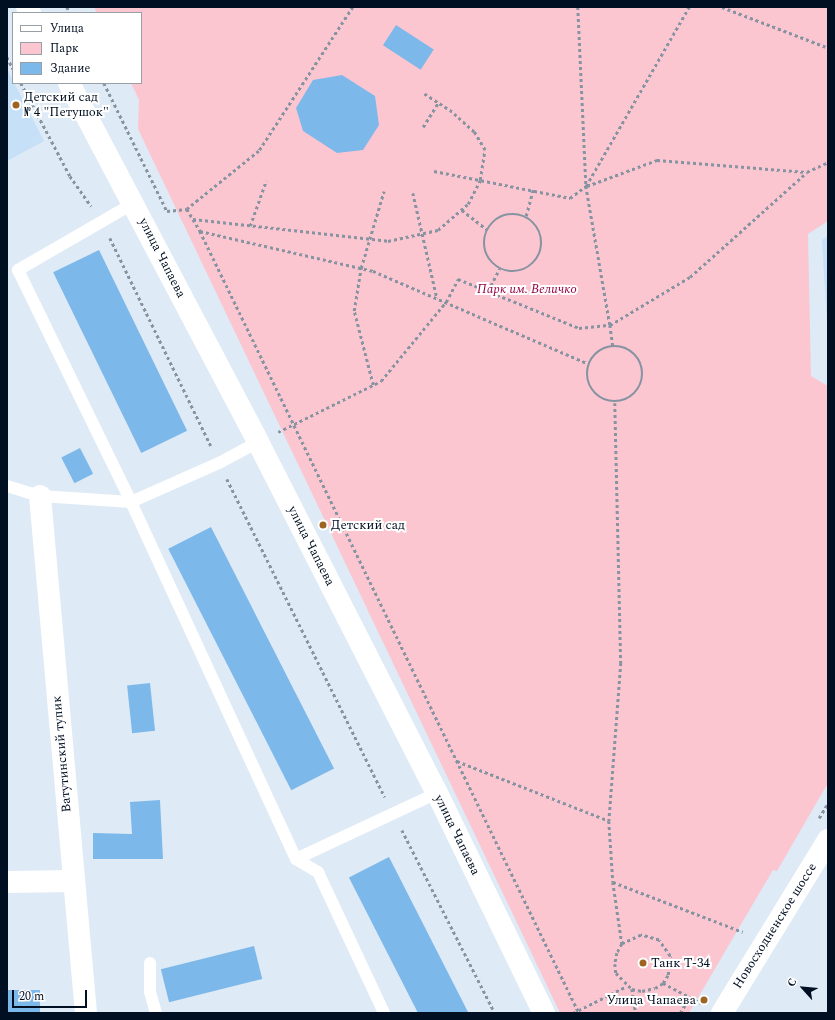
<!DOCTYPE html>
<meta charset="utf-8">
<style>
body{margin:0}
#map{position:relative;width:835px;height:1020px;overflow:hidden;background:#deeaf5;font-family:Spectral,serif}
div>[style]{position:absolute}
.built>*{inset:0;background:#c6e0f7}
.green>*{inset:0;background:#fcc6d1}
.building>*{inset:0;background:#7db8eb;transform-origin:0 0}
.path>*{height:2.5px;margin-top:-1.25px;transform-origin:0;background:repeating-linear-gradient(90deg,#8693a1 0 3px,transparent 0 6px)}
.path>.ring{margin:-1.25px;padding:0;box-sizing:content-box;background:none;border:2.5px solid #8693a1;border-radius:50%}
.lane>*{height:12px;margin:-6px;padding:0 6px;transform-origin:6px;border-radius:6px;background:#fff}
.street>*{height:22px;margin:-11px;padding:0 11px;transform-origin:11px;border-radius:11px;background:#fff}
.secondary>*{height:22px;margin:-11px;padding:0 11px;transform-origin:11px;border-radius:11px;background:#fff}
.dots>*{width:11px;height:11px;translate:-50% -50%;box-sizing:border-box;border:2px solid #fff;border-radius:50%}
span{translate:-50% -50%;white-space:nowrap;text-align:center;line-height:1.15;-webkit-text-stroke:4px #fff;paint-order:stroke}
.poi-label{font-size:13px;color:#000f21}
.left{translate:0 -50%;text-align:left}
.right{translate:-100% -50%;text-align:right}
.street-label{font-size:13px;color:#000f21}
.park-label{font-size:13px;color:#980444;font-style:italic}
.frame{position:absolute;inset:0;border:8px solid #000f21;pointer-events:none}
.legend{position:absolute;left:12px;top:12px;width:130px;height:72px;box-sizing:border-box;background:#fff;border:1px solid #999fa6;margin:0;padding:5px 7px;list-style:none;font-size:12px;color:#000f21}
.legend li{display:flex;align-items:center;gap:8px;height:20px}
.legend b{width:20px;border:1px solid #999fa6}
.north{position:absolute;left:783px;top:968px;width:40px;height:40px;-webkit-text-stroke:3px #fff;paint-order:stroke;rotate:297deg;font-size:11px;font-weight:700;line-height:16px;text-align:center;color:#000f21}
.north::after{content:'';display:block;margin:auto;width:14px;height:18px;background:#000f21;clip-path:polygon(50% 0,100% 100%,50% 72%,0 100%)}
.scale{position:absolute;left:12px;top:990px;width:75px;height:18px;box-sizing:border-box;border:2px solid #000f21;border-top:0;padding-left:5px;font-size:12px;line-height:14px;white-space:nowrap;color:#000f21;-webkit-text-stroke:3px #fff;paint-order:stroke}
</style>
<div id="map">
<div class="built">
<i style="clip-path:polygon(7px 69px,44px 141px,7px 161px)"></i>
<i style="clip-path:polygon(828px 236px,828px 338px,822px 240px)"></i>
</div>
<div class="green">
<i style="clip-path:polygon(94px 7px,828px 7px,828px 221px,808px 234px,811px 376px,828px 386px,828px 783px,777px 871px,773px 870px,689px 1013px,560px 1013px,138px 129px,139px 100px,131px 83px,141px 83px,141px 13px,97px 13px)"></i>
</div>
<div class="building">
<i style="left:396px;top:25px;width:45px;height:24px;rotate:33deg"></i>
<i style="clip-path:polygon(342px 75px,375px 96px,379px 125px,363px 150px,337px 153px,303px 131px,296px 108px,313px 80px)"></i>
<i style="left:99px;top:250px;width:201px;height:51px;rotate:64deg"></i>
<i style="left:80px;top:448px;width:29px;height:21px;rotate:63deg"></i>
<i style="left:211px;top:527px;width:271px;height:48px;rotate:63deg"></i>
<i style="left:150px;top:683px;width:48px;height:23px;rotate:84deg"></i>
<i style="clip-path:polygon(160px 800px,163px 859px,93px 859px,93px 833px,132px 834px,130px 802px)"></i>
<i style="left:389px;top:857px;width:174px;height:45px;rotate:63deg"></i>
<i style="left:254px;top:946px;width:34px;height:96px;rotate:76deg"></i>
<i style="left:7px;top:990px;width:33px;height:23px"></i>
</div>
<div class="path">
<i style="left:67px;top:7px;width:7px;rotate:63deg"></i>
<i style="left:353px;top:7px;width:172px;rotate:123.1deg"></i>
<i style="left:259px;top:151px;width:92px;rotate:141.1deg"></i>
<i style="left:187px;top:209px;width:26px;rotate:59deg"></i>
<i style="left:200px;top:231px;width:178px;rotate:13deg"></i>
<i style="left:373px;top:271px;width:235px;rotate:23.3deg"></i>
<i style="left:578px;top:7px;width:179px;rotate:87.4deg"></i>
<i style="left:586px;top:186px;width:141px;rotate:80.2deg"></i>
<i style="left:610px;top:325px;width:93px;rotate:-31deg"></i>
<i style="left:690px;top:277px;width:157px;rotate:-41.9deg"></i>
<i style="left:807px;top:172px;width:23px;rotate:-25deg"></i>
<i style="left:722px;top:7px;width:111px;rotate:21deg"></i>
<i style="left:7px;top:57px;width:13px;rotate:63deg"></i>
<i style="left:21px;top:83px;width:105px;rotate:62.2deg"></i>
<i style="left:70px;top:176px;width:37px;rotate:55deg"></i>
<i style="left:104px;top:83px;width:143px;rotate:63.8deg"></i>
<i style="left:167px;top:211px;width:20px;rotate:-6deg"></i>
<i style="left:423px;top:127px;width:28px;rotate:-58deg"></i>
<i style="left:434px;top:171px;width:139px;rotate:11.2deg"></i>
<i style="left:570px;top:198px;width:20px;rotate:-37deg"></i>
<i style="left:586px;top:186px;width:207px;rotate:-60.1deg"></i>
<i style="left:587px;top:186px;width:75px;rotate:-20.4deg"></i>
<i style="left:657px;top:160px;width:150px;rotate:4.6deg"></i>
<i style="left:413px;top:193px;width:108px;rotate:77.1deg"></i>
<i style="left:462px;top:210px;width:31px;rotate:38deg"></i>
<i class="ring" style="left:484px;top:214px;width:55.5px;height:55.5px"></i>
<i style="left:526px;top:216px;width:27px;rotate:-75deg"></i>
<i style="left:193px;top:219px;width:196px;rotate:6.4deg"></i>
<i style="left:388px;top:241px;width:51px;rotate:-12.4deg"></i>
<i style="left:438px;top:230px;width:40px;rotate:-41deg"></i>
<i style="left:468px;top:204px;width:27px;rotate:-63deg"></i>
<i style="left:480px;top:180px;width:30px;rotate:-81deg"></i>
<i style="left:485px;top:150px;width:21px;rotate:-121deg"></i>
<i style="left:474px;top:132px;width:30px;rotate:-138deg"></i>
<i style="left:452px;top:112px;width:35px;rotate:-147deg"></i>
<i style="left:250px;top:226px;width:48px;rotate:-70.4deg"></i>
<i style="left:200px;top:231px;width:869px;rotate:64.14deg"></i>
<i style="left:110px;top:238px;width:231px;rotate:64.1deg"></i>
<i style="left:488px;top:291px;width:25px;rotate:-63deg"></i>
<i class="ring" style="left:587px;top:346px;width:53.5px;height:53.5px"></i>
<i style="left:373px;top:385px;width:76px;rotate:-104.4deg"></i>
<i style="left:354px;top:311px;width:44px;rotate:-80.8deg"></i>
<i style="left:361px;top:268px;width:80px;rotate:-73.4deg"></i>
<i style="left:615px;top:403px;width:260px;rotate:88.7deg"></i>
<i style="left:621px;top:663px;width:158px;rotate:94.3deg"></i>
<i style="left:609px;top:821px;width:61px;rotate:86.2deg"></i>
<i style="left:613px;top:882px;width:63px;rotate:81.7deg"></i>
<i style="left:622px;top:944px;width:10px;rotate:119deg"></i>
<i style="left:617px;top:953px;width:11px;rotate:100deg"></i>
<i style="left:615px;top:964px;width:9px;rotate:84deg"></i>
<i style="left:616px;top:973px;width:23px;rotate:45deg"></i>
<i style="left:632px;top:989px;width:10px;rotate:11deg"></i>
<i style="left:642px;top:991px;width:13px;rotate:-13deg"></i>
<i style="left:655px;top:988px;width:9px;rotate:-32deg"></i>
<i style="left:663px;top:983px;width:9px;rotate:-58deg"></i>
<i style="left:668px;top:975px;width:19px;rotate:-84deg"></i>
<i style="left:670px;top:956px;width:19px;rotate:-125deg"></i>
<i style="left:659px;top:940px;width:19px;rotate:-164deg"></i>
<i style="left:641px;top:935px;width:21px;rotate:155deg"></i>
<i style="left:278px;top:432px;width:115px;rotate:-26.3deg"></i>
<i style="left:381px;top:381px;width:102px;rotate:-50.6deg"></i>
<i style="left:446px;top:302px;width:26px;rotate:-62deg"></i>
<i style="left:458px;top:279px;width:131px;rotate:22deg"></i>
<i style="left:579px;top:328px;width:31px;rotate:-6deg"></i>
<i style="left:610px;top:325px;width:21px;rotate:82deg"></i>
<i style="left:227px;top:479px;width:355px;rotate:63.6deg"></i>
<i style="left:457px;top:761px;width:163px;rotate:21.5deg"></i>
<i style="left:819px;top:818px;width:17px;rotate:-59deg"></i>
<i style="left:402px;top:830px;width:205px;rotate:63.1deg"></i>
<i style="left:613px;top:882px;width:139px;rotate:21deg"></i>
<i style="left:663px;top:983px;width:43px;rotate:27.8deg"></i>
<i style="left:632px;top:989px;width:24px;rotate:81deg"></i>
<i style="left:573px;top:1013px;width:60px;rotate:-26.6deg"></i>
<i style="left:680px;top:1013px;width:19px;rotate:-58deg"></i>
</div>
<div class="lane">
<i style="left:134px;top:203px;width:134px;rotate:150deg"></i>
<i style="left:18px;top:270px;width:258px;rotate:64deg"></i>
<i style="left:131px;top:502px;width:393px;rotate:65.2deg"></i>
<i style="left:296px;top:859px;width:26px;rotate:31deg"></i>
<i style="left:318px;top:872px;width:156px;rotate:64.9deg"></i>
<i style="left:7px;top:486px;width:34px;rotate:17deg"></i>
<i style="left:40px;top:496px;width:91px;rotate:3.8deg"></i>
<i style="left:131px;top:502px;width:96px;rotate:-23.9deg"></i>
<i style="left:219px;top:463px;width:44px;rotate:-28.3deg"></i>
<i style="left:296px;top:859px;width:156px;rotate:-25.1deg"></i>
<i style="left:150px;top:963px;width:29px;rotate:90deg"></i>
<i style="left:150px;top:992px;width:22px;rotate:74deg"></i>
</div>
<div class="street">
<i style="left:40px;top:496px;width:519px;rotate:84.92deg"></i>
<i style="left:7px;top:882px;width:66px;rotate:-0.9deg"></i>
</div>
<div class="secondary">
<i style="left:27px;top:7px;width:7px;rotate:63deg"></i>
<i style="left:69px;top:83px;width:406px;rotate:62.2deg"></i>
<i style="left:258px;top:442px;width:394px;rotate:63deg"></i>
<i style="left:437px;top:793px;width:245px;rotate:64.1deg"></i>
<i style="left:722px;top:1013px;width:203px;rotate:-58.5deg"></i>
</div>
<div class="dots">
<i style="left:16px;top:105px;background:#9e6422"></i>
<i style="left:323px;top:525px;background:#9e6422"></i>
<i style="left:643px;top:963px;background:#9e6422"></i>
<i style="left:704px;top:1000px;background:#9e6422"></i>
</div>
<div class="poi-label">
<span class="left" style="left:24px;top:105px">Детский сад<br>№ 4 "Петушок"</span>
<span class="left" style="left:331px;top:525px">Детский сад</span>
<span class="left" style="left:651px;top:963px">Танк Т-34</span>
<span class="right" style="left:696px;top:1000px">Улица Чапаева</span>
</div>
<div class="street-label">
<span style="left:162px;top:258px;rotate:63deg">улица Чапаева</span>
<span style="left:311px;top:546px;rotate:63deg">улица Чапаева</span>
<span style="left:62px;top:754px;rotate:-95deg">Ватутинский тупик</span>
<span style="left:457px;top:835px;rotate:64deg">улица Чапаева</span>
<span style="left:775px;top:926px;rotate:-58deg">Новосходненское шоссе</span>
</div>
<div class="park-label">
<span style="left:527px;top:289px">Парк им. Величко</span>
</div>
<div class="frame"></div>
<ul class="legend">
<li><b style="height:5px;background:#fff"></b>Улица</li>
<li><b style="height:11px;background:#fcc6d1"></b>Парк</li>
<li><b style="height:11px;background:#7db8eb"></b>Здание</li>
</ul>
<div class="north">С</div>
<div class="scale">20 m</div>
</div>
